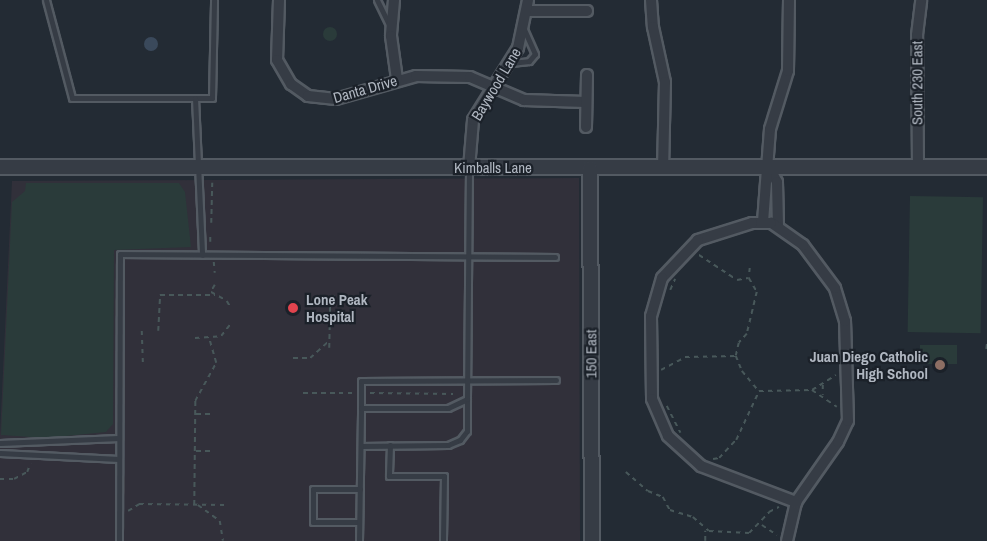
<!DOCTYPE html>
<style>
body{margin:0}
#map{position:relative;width:987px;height:541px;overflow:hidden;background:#232b34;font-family:"Archivo Narrow",sans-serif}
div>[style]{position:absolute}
.medical>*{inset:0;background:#31303a}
.green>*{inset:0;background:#2a3b3a;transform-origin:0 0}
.round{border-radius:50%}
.water>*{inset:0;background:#3a495b}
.path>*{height:1.5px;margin-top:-0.75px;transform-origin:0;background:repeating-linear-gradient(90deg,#48585a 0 4.5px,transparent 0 9px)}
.roads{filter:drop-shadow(2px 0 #535a62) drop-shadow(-2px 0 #535a62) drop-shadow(0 2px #535a62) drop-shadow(0 -2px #535a62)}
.service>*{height:5px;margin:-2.5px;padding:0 2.5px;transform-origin:2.5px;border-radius:2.5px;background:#363c45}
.minor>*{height:10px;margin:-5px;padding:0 5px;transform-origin:5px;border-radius:5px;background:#363c45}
.tertiary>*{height:14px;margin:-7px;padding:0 7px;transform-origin:7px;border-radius:7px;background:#363c45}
.dots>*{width:16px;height:16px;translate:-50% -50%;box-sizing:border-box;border:3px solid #1b2129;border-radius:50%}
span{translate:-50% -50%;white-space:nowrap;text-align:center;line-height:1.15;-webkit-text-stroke:4.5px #1b2129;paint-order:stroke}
.street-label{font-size:15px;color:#b0b7c1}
.poi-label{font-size:15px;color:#b0b7c1;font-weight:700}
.left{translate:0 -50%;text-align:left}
.right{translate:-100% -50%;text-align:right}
</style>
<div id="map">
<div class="medical">
<i style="clip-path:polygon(579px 178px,580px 541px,0 541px,0 435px,12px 181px)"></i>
</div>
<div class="green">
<i class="round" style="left:323px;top:27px;width:14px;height:14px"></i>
<i style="clip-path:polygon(26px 183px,179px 183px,185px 192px,191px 247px,114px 250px,113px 424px,106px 432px,46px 438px,1px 435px,12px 202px,25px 191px)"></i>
<i style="left:910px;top:196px;width:73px;height:136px;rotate:1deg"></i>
<i style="left:920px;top:345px;width:37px;height:19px"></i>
</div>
<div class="water">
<i class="round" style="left:144px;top:37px;width:14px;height:14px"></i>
</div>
<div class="path">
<i style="left:211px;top:223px;width:40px;rotate:-88.6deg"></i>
<i style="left:210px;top:242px;width:8px;rotate:-90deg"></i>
<i style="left:699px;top:255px;width:45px;rotate:33.3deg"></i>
<i style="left:737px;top:280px;width:11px;rotate:-10deg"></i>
<i style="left:214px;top:262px;width:11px;rotate:85deg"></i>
<i style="left:750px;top:268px;width:10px;rotate:96deg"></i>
<i style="left:749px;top:278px;width:16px;rotate:60deg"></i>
<i style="left:757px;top:292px;width:43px;rotate:103.4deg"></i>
<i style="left:747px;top:334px;width:12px;rotate:132deg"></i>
<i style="left:739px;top:343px;width:13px;rotate:103deg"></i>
<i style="left:736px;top:356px;width:16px;rotate:68deg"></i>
<i style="left:742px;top:371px;width:26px;rotate:50deg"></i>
<i style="left:759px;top:391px;width:53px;rotate:-1.1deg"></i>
<i style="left:812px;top:390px;width:30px;rotate:34deg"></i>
<i style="left:215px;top:285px;width:8px;rotate:120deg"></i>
<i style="left:211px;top:292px;width:18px;rotate:29deg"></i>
<i style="left:227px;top:301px;width:8px;rotate:60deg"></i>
<i style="left:670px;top:290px;width:12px;rotate:-66deg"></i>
<i style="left:142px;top:331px;width:34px;rotate:88deg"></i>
<i style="left:158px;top:331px;width:36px;rotate:-87deg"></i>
<i style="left:160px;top:295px;width:55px"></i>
<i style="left:195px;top:338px;width:26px;rotate:-4deg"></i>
<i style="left:221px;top:336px;width:16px;rotate:-52deg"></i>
<i style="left:329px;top:348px;width:52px;rotate:-88.9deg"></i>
<i style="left:330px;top:296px;width:20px"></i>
<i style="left:986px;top:349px;width:7px;rotate:-82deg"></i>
<i style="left:293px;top:358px;width:17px"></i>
<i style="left:310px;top:358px;width:24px;rotate:-42deg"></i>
<i style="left:661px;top:370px;width:27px;rotate:-28deg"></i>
<i style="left:685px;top:357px;width:51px;rotate:-1.1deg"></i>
<i style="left:823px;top:385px;width:10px;rotate:90deg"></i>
<i style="left:812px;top:390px;width:28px;rotate:-32deg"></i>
<i style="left:303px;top:393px;width:50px"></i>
<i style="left:370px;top:393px;width:83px;rotate:0.7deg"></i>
<i style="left:667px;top:406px;width:30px;rotate:63deg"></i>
<i style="left:196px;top:414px;width:14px"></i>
<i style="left:196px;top:451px;width:14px"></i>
<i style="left:713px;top:459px;width:6px;rotate:-9deg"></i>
<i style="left:719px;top:458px;width:25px;rotate:-47deg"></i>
<i style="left:736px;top:440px;width:54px;rotate:-64.9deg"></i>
<i style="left:626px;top:472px;width:29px;rotate:41deg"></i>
<i style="left:648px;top:491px;width:16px;rotate:22deg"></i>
<i style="left:663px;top:497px;width:15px;rotate:62deg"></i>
<i style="left:670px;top:510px;width:24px;rotate:17deg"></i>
<i style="left:693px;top:517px;width:21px;rotate:41deg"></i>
<i style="left:709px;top:531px;width:40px;rotate:2.9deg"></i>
<i style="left:749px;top:533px;width:29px;rotate:-46deg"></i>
<i style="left:769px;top:512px;width:11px;rotate:-27deg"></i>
<i style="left:0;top:479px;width:14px"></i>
<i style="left:14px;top:479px;width:15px;rotate:-28deg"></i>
<i style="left:27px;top:472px;width:9px;rotate:-69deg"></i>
<i style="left:194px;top:505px;width:104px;rotate:-89.4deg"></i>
<i style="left:195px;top:401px;width:43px;rotate:-61.1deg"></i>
<i style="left:216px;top:363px;width:26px;rotate:-106deg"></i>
<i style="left:198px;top:505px;width:27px;rotate:36deg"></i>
<i style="left:220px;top:521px;width:20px;rotate:81deg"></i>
<i style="left:128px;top:511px;width:13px;rotate:-32deg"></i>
<i style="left:139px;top:504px;width:86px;rotate:0.7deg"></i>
<i style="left:762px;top:525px;width:18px;rotate:34deg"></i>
<i style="left:705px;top:541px;width:10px;rotate:-90deg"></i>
</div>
<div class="roads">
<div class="service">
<i style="left:46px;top:0;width:101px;rotate:75.1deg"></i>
<i style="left:72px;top:98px;width:140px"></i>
<i style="left:212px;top:98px;width:98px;rotate:-88.8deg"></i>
<i style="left:377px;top:0;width:28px;rotate:64deg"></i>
<i style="left:511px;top:63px;width:18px;rotate:-6deg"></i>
<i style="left:529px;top:61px;width:9px;rotate:-49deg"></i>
<i style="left:535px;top:54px;width:27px;rotate:-114deg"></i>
<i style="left:195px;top:98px;width:157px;rotate:87.4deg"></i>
<i style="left:361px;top:408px;width:27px;rotate:-90deg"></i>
<i style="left:361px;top:381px;width:195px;rotate:-0.3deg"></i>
<i style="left:0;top:443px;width:119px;rotate:-2.4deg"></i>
<i style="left:390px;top:445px;width:31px;rotate:92deg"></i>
<i style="left:389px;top:476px;width:55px"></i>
<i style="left:444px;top:476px;width:65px;rotate:90.9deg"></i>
<i style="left:361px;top:446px;width:87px;rotate:-0.7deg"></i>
<i style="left:448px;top:445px;width:13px;rotate:-23deg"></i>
<i style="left:460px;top:440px;width:11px;rotate:-52deg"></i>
<i style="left:467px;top:431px;width:32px;rotate:-90deg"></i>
<i style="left:0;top:453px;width:119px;rotate:2.9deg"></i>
<i style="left:359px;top:522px;width:46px;rotate:180deg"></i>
<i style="left:313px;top:522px;width:33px;rotate:-90deg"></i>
<i style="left:313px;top:489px;width:47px"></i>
<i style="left:119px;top:541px;width:287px;rotate:-89.8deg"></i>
<i style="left:120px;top:254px;width:435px;rotate:0.4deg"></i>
<i style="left:359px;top:541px;width:133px;rotate:-89.1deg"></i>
<i style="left:361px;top:408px;width:87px"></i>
<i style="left:448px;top:408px;width:21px;rotate:-25deg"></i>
<i style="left:467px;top:399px;width:231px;rotate:-89.5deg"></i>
</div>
<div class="minor">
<i style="left:279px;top:0;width:60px;rotate:91.9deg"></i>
<i style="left:277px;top:60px;width:28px;rotate:60deg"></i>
<i style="left:291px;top:84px;width:21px;rotate:35deg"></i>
<i style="left:308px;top:96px;width:28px;rotate:6deg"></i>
<i style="left:336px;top:99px;width:83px;rotate:-16deg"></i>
<i style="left:416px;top:76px;width:54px;rotate:1.1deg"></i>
<i style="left:470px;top:77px;width:59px;rotate:23.1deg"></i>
<i style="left:524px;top:100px;width:62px;rotate:1.8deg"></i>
<i style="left:394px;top:0;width:36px;rotate:95deg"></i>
<i style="left:391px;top:36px;width:43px;rotate:82.1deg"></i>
<i style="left:651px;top:0;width:27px;rotate:86deg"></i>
<i style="left:653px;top:27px;width:56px;rotate:77.7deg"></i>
<i style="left:665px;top:82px;width:86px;rotate:91.3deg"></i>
<i style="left:527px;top:11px;width:60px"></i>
<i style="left:586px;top:127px;width:52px;rotate:-88.9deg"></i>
<i style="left:769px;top:167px;width:17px;rotate:62deg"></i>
<i style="left:777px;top:182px;width:44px;rotate:88.7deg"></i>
<i style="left:918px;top:167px;width:132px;rotate:-90.4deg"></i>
<i style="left:917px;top:35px;width:35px;rotate:-83deg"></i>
<i style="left:469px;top:168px;width:48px;rotate:-85.2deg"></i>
<i style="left:473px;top:120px;width:85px;rotate:-58deg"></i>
<i style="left:518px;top:48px;width:49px;rotate:-78.2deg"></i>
<i style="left:763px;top:222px;width:93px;rotate:-85.7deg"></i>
<i style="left:770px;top:129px;width:61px;rotate:-72.8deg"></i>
<i style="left:788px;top:71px;width:71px;rotate:-89.2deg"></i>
<i style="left:787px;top:541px;width:40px;rotate:-77deg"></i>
<i style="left:796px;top:502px;width:73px;rotate:-55deg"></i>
<i style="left:838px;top:442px;width:23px;rotate:-65deg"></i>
<i style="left:848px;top:421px;width:100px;rotate:-91.7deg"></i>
<i style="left:845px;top:321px;width:34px;rotate:-107deg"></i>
<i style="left:835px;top:288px;width:54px;rotate:-126.7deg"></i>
<i style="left:803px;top:245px;width:39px;rotate:-145deg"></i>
<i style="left:771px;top:223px;width:19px;rotate:180deg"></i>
<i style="left:752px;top:223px;width:57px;rotate:162.5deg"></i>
<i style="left:698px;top:240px;width:52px;rotate:133.5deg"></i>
<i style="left:662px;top:278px;width:40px;rotate:106deg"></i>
<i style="left:651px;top:316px;width:83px;rotate:89.3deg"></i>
<i style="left:652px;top:399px;width:40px;rotate:66.6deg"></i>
<i style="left:668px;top:436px;width:45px;rotate:42.3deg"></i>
<i style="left:701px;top:466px;width:102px;rotate:20.8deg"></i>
</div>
<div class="tertiary">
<i style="left:0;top:167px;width:987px"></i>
<i style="left:590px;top:168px;width:373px;rotate:89.7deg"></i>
</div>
</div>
<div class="dots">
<i style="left:293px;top:308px;background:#e0444e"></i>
<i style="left:940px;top:365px;background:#8d6e63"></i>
</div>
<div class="street-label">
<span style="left:917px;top:83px;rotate:-90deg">South 230 East</span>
<span style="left:496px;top:84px;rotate:-59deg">Baywood Lane</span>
<span style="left:365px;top:89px;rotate:-16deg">Danta Drive</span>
<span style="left:493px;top:168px">Kimballs Lane</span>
<span style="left:591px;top:354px;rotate:-90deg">150 East</span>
</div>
<div class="poi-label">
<span class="left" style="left:306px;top:308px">Lone Peak<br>Hospital</span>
<span class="right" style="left:928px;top:365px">Juan Diego Catholic<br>High School</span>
</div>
</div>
